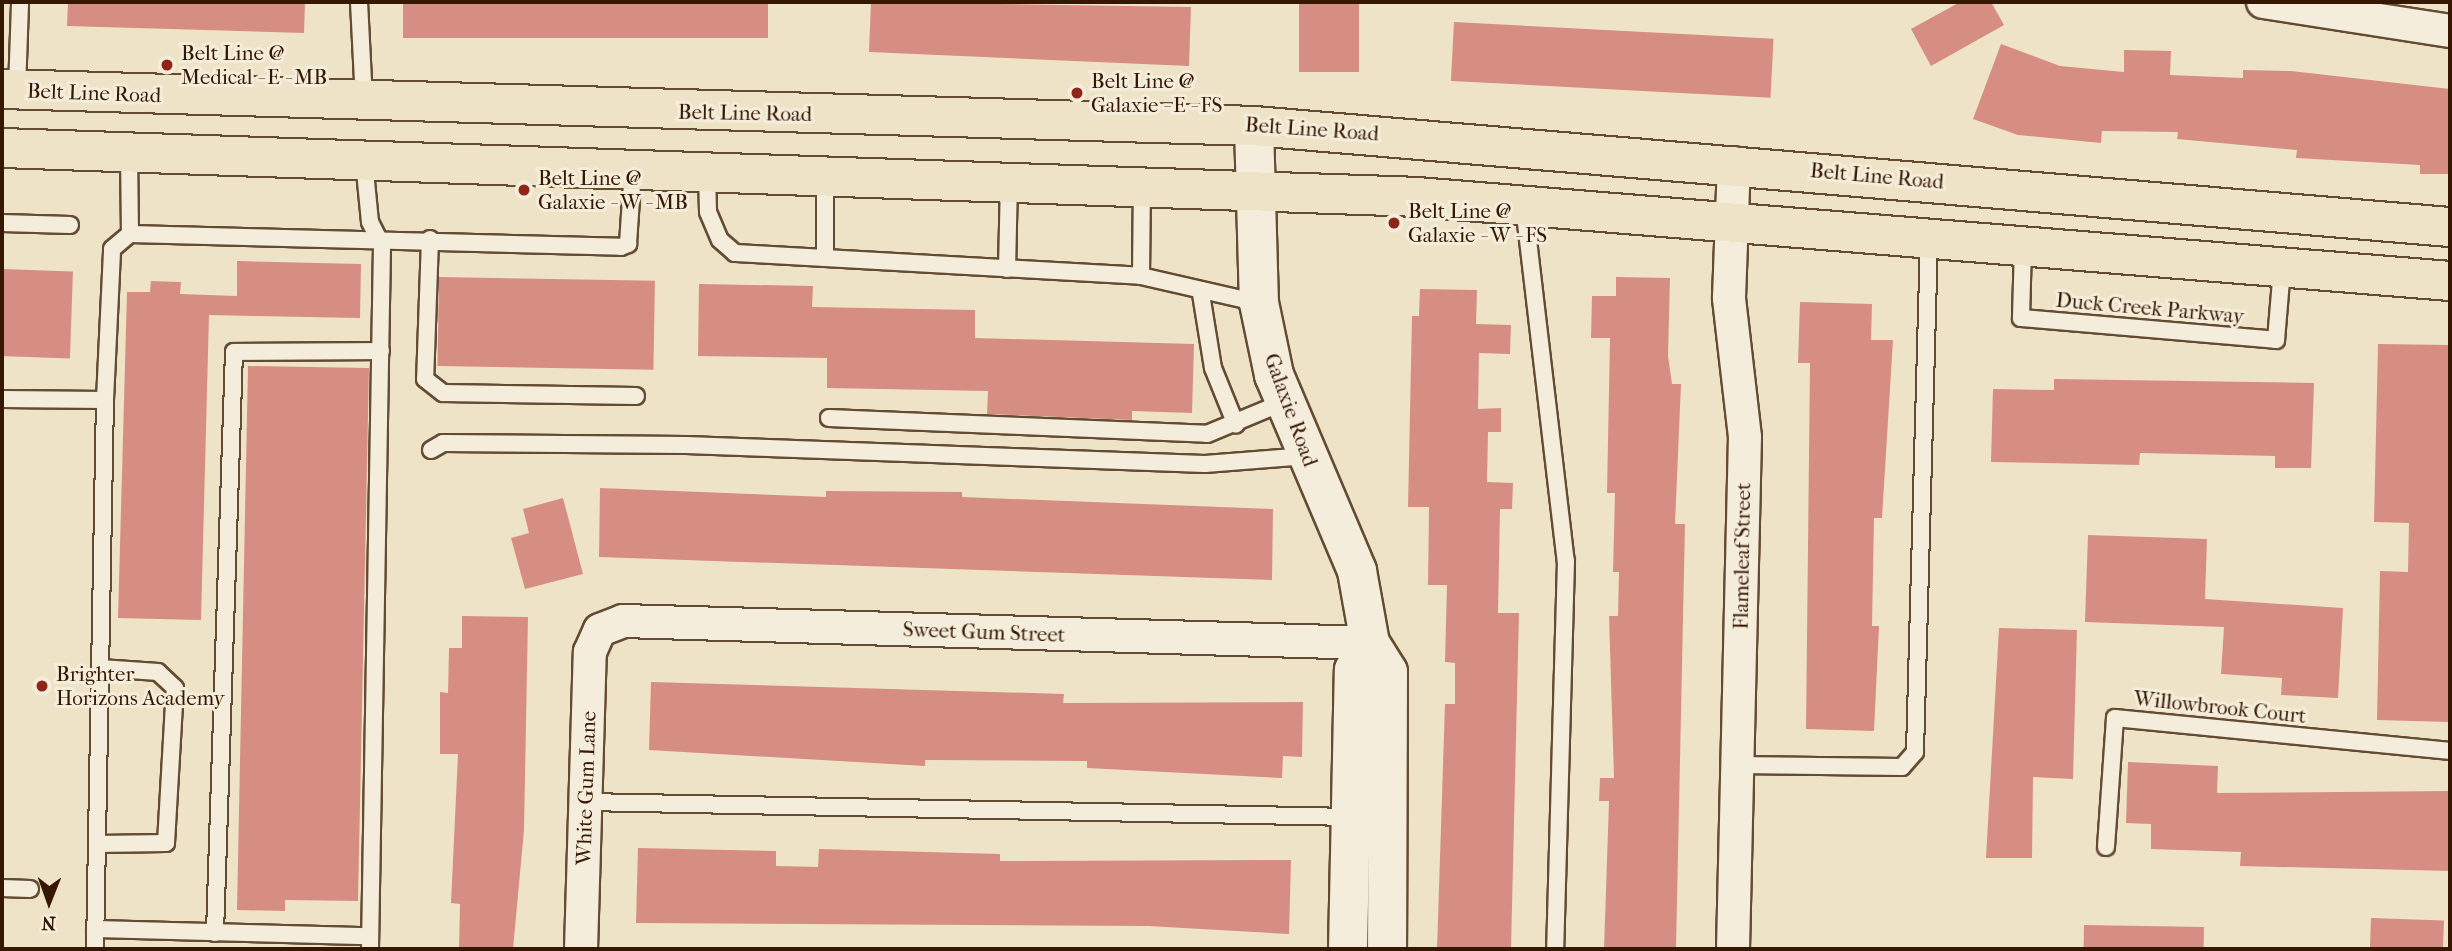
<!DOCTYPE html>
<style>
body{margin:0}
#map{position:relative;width:2452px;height:951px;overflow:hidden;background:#efe3c7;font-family:"IM FELL French Canon",serif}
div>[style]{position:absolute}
.building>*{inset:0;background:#d68e82;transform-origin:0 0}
.roads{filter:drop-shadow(2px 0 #644b33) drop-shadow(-2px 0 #644b33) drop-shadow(0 2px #644b33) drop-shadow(0 -2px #644b33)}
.service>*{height:16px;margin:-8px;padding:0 8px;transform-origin:8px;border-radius:8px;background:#f5eddb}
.minor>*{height:32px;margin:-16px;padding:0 16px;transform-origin:16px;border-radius:16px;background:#f5eddb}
.tertiary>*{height:38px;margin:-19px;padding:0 19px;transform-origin:19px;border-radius:19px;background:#f5eddb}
.primary>*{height:38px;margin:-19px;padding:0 19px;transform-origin:19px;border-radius:19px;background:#efe3c7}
.dots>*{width:19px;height:19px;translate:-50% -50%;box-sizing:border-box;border:4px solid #f5eddb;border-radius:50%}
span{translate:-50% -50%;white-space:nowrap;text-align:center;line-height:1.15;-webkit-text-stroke:6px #f5eddb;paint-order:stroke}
.poi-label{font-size:21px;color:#361802}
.left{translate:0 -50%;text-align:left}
.street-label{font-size:21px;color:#361802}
.frame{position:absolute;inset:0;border:4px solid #361802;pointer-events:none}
.north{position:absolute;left:14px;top:867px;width:70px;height:70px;-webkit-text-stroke:5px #f5eddb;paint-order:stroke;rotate:181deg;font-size:19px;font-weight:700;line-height:28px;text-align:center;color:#361802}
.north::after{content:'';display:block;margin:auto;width:24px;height:32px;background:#361802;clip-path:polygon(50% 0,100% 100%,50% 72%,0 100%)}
</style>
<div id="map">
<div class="building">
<i style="clip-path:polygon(68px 2px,305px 2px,304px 33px,67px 26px)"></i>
<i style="left:403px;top:2px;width:365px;height:36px"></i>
<i style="clip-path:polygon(871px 2px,1191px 7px,1189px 66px,869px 52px)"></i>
<i style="left:1299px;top:2px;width:60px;height:70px"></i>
<i style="clip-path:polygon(1960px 2px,1991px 2px,2004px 25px,1931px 66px,1911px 29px)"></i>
<i style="left:1454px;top:22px;width:320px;height:59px;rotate:3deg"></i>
<i style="clip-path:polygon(2001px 44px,2060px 66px,2124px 72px,2124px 50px,2171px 51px,2170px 75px,2243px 78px,2243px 70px,2291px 71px,2450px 89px,2450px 174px,2420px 174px,2420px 165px,2296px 158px,2297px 150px,2177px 139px,2178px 132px,2102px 131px,2101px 143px,2018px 135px,1973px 119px)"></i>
<i style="clip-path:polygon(237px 261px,361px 264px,360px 318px,209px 315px,201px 620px,118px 618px,127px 292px,150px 292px,151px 281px,181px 282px,180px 294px,237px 296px)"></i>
<i style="left:2px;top:269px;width:71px;height:87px;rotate:2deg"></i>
<i style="left:439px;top:277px;width:216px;height:89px;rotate:1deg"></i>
<i style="clip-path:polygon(1616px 277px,1670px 278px,1668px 356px,1672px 384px,1681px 384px,1675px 524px,1685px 524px,1676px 949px,1604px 949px,1609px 801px,1599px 801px,1600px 778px,1614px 778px,1609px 616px,1618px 616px,1619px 572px,1613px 572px,1615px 493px,1607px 493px,1610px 338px,1591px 338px,1592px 296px,1616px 296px)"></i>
<i style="clip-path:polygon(699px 284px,813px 286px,812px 307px,975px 310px,975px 338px,1194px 344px,1192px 413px,1132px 411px,1132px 420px,987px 414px,988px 391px,827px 388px,827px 358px,698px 356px)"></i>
<i style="clip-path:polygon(1420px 289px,1477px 290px,1476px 324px,1511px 325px,1510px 354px,1479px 353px,1478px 409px,1501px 408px,1501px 432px,1488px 432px,1487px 482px,1513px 483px,1512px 509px,1500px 509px,1498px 613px,1519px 613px,1511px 949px,1437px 949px,1445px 704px,1455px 704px,1455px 663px,1445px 662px,1447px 585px,1428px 585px,1429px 507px,1408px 507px,1412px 316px,1419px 316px)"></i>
<i style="clip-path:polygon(1800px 302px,1872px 304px,1871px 340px,1893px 340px,1882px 518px,1874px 518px,1872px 626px,1879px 626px,1874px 731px,1806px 729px,1810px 363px,1798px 363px)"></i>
<i style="clip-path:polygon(2378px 344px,2450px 345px,2450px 722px,2377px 720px,2380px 571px,2408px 572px,2409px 523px,2374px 522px)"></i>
<i style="clip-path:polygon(248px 366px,369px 368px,358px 901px,285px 900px,285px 911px,237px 910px)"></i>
<i style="clip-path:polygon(2054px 379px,2314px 383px,2311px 468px,2275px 468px,2275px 456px,2140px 453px,2139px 465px,1991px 462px,1993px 389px,2054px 390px)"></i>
<i style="clip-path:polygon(600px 488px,826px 497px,826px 491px,962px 492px,962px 497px,1273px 509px,1272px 580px,599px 557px)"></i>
<i style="clip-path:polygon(563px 498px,583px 574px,525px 589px,511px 538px,529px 533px,523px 509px)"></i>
<i style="clip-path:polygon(2088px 535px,2207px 539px,2205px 599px,2343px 608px,2338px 698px,2281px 695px,2282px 678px,2221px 674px,2224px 627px,2085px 622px)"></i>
<i style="clip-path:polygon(462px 616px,528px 617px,524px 830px,513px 949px,459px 949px,460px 904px,451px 903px,458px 754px,440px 754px,440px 692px,448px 693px,449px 648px,462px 648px)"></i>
<i style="clip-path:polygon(1999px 628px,2077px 630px,2073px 779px,2033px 777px,2032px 858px,1986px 858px)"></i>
<i style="clip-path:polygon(651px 682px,1064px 694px,1063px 703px,1303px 702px,1302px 757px,1283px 756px,1282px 778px,1087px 768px,1087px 761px,925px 760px,925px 766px,649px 750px)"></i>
<i style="clip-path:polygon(2128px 762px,2218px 766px,2217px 793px,2450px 791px,2450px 871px,2240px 866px,2241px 852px,2151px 849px,2151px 824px,2126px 823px)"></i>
<i style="clip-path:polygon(638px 848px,776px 851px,776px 866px,818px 867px,819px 849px,1000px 854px,1000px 861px,1291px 860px,1289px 934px,1148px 926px,636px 923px)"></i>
<i style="left:2371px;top:918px;width:73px;height:31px;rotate:2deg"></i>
<i style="left:2084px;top:925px;width:120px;height:24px;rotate:1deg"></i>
</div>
<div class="roads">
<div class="service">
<i style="left:359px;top:2px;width:98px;rotate:87.1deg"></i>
<i style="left:17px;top:90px;width:88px;rotate:-88deg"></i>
<i style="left:364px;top:161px;width:61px;rotate:84.4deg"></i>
<i style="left:370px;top:222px;width:27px;rotate:63deg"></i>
<i style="left:382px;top:246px;width:703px;rotate:90.98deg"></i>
<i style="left:707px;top:171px;width:41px;rotate:88.6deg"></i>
<i style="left:708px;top:212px;width:30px;rotate:67deg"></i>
<i style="left:720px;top:240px;width:20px;rotate:41deg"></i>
<i style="left:735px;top:253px;width:407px;rotate:3.2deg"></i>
<i style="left:1141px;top:276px;width:121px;rotate:12.9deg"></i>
<i style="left:1524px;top:206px;width:357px;rotate:83.3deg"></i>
<i style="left:1566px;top:561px;width:388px;rotate:91.6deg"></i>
<i style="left:2px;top:223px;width:68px;rotate:1.7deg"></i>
<i style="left:130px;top:234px;width:491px;rotate:1.5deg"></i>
<i style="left:621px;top:247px;width:8px;rotate:-23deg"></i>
<i style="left:628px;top:244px;width:76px;rotate:-86.2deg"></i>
<i style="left:430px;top:239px;width:140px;rotate:92deg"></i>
<i style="left:425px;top:379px;width:23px;rotate:38deg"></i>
<i style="left:443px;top:393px;width:193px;rotate:0.9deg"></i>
<i style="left:2023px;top:246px;width:72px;rotate:91.6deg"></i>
<i style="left:2021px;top:318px;width:256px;rotate:4.9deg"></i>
<i style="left:2276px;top:340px;width:71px;rotate:-85.2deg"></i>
<i style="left:825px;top:258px;width:81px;rotate:-90deg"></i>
<i style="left:1007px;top:269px;width:88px;rotate:-88.7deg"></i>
<i style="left:1141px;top:276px;width:89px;rotate:-89.4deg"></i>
<i style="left:1201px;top:294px;width:75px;rotate:80.8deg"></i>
<i style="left:1213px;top:368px;width:61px;rotate:68deg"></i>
<i style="left:2px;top:399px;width:103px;rotate:0.6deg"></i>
<i style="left:105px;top:400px;width:151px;rotate:-87.3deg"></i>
<i style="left:112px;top:249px;width:23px;rotate:-40deg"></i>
<i style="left:130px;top:234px;width:81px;rotate:-90.7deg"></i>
<i style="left:829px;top:418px;width:378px;rotate:2.4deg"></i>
<i style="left:1207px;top:434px;width:83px;rotate:-22.6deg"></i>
<i style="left:431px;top:450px;width:14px;rotate:-30deg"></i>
<i style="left:443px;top:443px;width:243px;rotate:0.5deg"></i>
<i style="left:686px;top:445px;width:519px;rotate:2.1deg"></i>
<i style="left:1205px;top:464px;width:102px;rotate:-4.5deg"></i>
<i style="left:1737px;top:765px;width:165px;rotate:0.7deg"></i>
<i style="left:1902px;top:767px;width:20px;rotate:-49deg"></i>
<i style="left:1915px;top:752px;width:513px;rotate:-88.44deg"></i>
<i style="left:585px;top:802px;width:765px;rotate:1.12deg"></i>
<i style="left:97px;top:844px;width:69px;rotate:-0.8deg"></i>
<i style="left:166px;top:843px;width:155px;rotate:-86.7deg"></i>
<i style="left:175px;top:688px;width:23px;rotate:-137deg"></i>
<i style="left:158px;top:672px;width:58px;rotate:-176.1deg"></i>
<i style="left:2106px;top:847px;width:129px;rotate:-86deg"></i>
<i style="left:2115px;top:718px;width:337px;rotate:5.6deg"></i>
<i style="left:2px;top:888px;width:28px;rotate:2deg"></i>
<i style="left:95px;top:929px;width:275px;rotate:1.5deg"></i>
<i style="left:215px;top:933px;width:581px;rotate:-88.13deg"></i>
<i style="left:234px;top:352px;width:147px;rotate:-0.4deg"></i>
<i style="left:95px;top:949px;width:549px;rotate:-88.96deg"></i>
</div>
<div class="minor">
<i style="left:2263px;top:2px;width:189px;rotate:8.8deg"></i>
<i style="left:581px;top:949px;width:297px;rotate:-88.3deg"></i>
<i style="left:590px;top:652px;width:24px;rotate:-66deg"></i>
<i style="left:600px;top:630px;width:25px;rotate:-21deg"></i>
<i style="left:623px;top:621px;width:747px;rotate:1.69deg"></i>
<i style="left:1733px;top:949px;width:512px;rotate:-88.66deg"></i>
<i style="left:1745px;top:437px;width:140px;rotate:-96.6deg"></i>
<i style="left:1729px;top:298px;width:135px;rotate:-87.9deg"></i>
</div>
<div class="tertiary">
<i style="left:1254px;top:126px;width:177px;rotate:88.4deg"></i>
<i style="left:1259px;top:303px;width:74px;rotate:78.2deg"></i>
<i style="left:1274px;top:375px;width:213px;rotate:67deg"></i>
<i style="left:1357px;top:571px;width:73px;rotate:79.8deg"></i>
<i style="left:1370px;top:643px;width:34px;rotate:58deg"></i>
<i style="left:1388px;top:672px;width:277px;rotate:90.2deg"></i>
<i style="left:1348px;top:949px;width:279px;rotate:-88.8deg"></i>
<i style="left:1354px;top:670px;width:31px;rotate:-59deg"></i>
</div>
<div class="primary">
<i style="left:2px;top:89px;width:1253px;rotate:1.69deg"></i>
<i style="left:1254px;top:126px;width:1200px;rotate:4.83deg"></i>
<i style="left:2px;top:148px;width:1416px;rotate:1.98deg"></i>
<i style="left:1417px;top:197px;width:1036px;rotate:4.65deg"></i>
</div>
</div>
<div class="dots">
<i style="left:167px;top:65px;background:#8f2418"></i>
<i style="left:1077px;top:93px;background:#8f2418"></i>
<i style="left:524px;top:190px;background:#8f2418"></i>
<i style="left:1394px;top:223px;background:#8f2418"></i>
<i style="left:42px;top:686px;background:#8f2418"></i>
</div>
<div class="poi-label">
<span class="left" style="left:181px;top:65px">Belt Line @<br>Medical - E - MB</span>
<span class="left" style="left:1091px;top:93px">Belt Line @<br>Galaxie - E - FS</span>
<span class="left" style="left:538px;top:190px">Belt Line @<br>Galaxie - W - MB</span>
<span class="left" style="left:1408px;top:223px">Belt Line @<br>Galaxie - W - FS</span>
<span class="left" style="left:56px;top:686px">Brighter<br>Horizons Academy</span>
</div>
<div class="street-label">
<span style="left:94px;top:93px;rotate:2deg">Belt Line Road</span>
<span style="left:745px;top:113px;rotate:1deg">Belt Line Road</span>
<span style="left:1312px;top:129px;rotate:4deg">Belt Line Road</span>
<span style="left:1877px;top:176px;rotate:5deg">Belt Line Road</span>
<span style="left:2150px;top:308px;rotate:5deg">Duck Creek Parkway</span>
<span style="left:1291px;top:410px;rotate:70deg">Galaxie Road</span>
<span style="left:1742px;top:556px;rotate:-89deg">Flameleaf Street</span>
<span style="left:984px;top:632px;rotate:2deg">Sweet Gum Street</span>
<span style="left:2220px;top:707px;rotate:6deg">Willowbrook Court</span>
<span style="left:586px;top:788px;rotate:-88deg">White Gum Lane</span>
</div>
<div class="frame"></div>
<div class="north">N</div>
</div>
